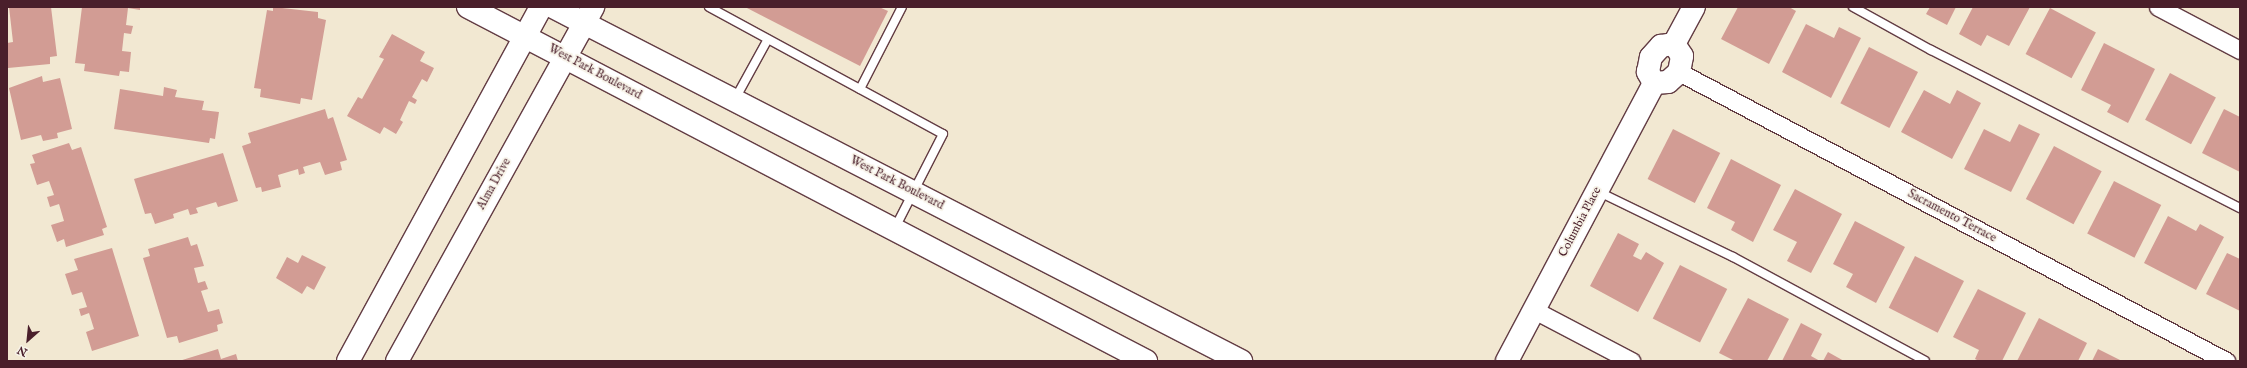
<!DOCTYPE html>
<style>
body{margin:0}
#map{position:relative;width:2247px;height:368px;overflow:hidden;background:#f2e8d2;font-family:"IM FELL English",serif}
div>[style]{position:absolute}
.building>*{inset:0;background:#d29c94;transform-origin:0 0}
.roads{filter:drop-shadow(1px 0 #633d44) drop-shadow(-1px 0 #633d44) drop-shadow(0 1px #633d44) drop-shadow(0 -1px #633d44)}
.lane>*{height:8px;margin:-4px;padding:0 4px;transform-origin:4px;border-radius:4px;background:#fff}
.street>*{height:17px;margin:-8.5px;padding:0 8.5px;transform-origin:8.5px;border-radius:8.5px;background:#fff}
.secondary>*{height:22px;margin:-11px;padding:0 11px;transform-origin:11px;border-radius:11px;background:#fff}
span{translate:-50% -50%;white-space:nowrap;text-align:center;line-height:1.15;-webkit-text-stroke:3.5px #f7f3e8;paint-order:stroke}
.street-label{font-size:12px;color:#4a1f2b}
.frame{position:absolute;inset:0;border:8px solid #4a1f2b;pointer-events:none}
.north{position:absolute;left:8px;top:320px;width:40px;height:40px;-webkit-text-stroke:3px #f7f3e8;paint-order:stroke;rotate:207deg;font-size:11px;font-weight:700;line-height:16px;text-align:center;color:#4a1f2b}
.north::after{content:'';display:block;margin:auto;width:14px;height:18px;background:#4a1f2b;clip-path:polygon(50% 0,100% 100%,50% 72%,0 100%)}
</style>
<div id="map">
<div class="building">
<i style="clip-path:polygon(9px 7px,51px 7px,57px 56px,50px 57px,50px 64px,8px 68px,7px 43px,13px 42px)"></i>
<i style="clip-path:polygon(82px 7px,140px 7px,140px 10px,128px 8px,126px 25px,133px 26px,131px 34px,124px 33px,122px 51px,131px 52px,129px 72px,120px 71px,119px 76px,84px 71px,85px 64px,75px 63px)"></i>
<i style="clip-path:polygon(273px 7px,318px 12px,318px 18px,326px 20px,312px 100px,301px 98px,300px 104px,260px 97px,261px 89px,254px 88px,267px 10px,273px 11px)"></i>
<i style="clip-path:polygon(745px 7px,879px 7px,888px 11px,860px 66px)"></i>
<i style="clip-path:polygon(1738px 7px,1789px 7px,1796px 11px,1769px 64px,1721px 39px)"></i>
<i style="clip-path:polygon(1930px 7px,1956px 7px,1947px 25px,1926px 14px)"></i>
<i style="clip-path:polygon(1973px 7px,2030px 7px,2009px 46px,1987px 35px,1981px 46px,1959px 34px)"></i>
<i style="left:2050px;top:8px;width:52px;height:52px;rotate:28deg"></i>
<i style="clip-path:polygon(1806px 24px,1834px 38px,1839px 27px,1861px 38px,1831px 98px,1782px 72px)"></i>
<i style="clip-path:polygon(392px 34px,425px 52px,420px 61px,434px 68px,427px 82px,422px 79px,412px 97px,417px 100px,415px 104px,409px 101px,400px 120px,403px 122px,396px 134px,384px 127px,380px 134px,347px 116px,358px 97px,362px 99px,384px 59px,379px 57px)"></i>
<i style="clip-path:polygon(2104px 43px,2155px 69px,2128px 123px,2107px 112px,2111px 105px,2081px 90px)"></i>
<i style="left:1869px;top:47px;width:55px;height:63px;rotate:27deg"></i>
<i style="left:2170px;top:73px;width:52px;height:53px;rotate:28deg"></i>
<i style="clip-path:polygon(42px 76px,43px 82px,60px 78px,72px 129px,57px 133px,58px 138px,43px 141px,41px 135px,21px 140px,9px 88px)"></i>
<i style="clip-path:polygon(164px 87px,177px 90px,175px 97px,204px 101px,202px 110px,219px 112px,215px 139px,210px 138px,209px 143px,114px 129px,120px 89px,163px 96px)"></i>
<i style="clip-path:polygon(1924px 90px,1950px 104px,1957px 90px,1981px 103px,1952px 159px,1901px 132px)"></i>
<i style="clip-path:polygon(325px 109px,328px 119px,333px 117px,347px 160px,340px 162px,342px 170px,325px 175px,320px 162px,303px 167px,305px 173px,299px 175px,298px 169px,278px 175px,281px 187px,262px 192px,261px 187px,256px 188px,242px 146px,251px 143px,248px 133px)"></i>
<i style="clip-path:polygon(2224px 109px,2240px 117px,2240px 172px,2202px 153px)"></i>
<i style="clip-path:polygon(2019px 124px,2040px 134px,2011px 192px,1964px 169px,1984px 129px,2010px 142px)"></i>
<i style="left:1673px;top:129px;width:53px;height:56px;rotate:27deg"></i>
<i style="clip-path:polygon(69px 143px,72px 150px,81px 147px,107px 227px,102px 229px,104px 235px,66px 247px,64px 239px,57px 242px,51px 225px,64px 221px,59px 204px,50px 207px,47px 197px,54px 195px,49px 181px,37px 185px,30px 164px,35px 163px,32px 155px)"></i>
<i style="left:2054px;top:146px;width:54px;height:60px;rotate:28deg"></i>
<i style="clip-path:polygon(223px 153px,238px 201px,218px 207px,216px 202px,196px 208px,198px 213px,190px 215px,188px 209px,173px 214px,174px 218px,155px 224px,151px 213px,145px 214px,134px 179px)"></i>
<i style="clip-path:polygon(1731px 159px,1781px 185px,1753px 242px,1731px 230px,1735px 222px,1707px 208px)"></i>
<i style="left:2114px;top:181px;width:53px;height:59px;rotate:27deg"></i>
<i style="clip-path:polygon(1795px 189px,1842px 214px,1811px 273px,1787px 261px,1797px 242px,1773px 230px)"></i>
<i style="clip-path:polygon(2168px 216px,2196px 231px,2200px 224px,2224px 237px,2196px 290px,2144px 263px)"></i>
<i style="clip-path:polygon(1855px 221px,1905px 247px,1876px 303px,1846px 287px,1853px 274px,1833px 264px)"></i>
<i style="clip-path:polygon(1618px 233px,1639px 244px,1633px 256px,1641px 260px,1646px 252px,1664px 263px,1638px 312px,1590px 286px)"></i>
<i style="clip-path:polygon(188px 237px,191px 246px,197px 244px,204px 266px,194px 268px,198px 283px,205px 281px,208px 289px,201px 291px,208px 312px,219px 309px,223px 323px,217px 325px,218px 331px,179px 343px,177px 336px,167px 338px,143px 258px,150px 256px,148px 249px)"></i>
<i style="clip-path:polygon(112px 248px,139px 336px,92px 351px,86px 332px,94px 329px,89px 313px,81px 316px,79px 309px,87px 307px,82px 292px,72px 295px,65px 274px,78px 270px,74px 259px)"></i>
<i style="clip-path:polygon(2227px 253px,2240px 259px,2240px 311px,2206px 294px)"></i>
<i style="clip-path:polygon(302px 255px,326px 267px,314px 290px,307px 286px,302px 294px,276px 278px,287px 257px,298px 263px)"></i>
<i style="left:1915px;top:256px;width:55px;height:58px;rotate:27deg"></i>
<i style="left:1680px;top:265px;width:53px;height:60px;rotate:27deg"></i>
<i style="clip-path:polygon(1978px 289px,2026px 313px,2002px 361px,1979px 361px,1975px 359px,1979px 350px,1953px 337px)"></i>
<i style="clip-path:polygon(1748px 298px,1789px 319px,1767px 361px,1735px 361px,1719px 353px)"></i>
<i style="clip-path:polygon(2039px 318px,2087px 343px,2078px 361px,2017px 361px)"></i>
<i style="clip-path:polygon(1801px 323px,1822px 334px,1811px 356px,1820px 361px,1782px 361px)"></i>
<i style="clip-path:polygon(218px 349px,221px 359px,236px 354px,238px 361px,179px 361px)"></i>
<i style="clip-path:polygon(2098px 349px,2122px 361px,2092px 361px)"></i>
<i style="clip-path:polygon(1828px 352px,1844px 361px,1823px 361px)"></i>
</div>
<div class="roads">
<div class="lane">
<i style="left:709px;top:7px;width:266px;rotate:28.5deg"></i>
<i style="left:943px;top:134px;width:106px;rotate:117.1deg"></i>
<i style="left:1853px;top:7px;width:89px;rotate:28.9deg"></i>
<i style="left:1931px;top:50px;width:347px;rotate:27.1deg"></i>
<i style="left:860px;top:89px;width:92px;rotate:-62.9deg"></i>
<i style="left:735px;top:99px;width:68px;rotate:-61.2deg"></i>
<i style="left:1597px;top:191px;width:151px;rotate:25.9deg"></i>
<i style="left:1733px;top:257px;width:218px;rotate:28.4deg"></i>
</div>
<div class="street">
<i style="left:2158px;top:7px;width:93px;rotate:27.7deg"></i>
<i style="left:1679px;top:72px;width:619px;rotate:27.85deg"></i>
<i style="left:1534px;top:310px;width:110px;rotate:27.7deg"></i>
</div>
<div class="secondary">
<i style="left:468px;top:7px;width:765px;rotate:27.57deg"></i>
<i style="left:553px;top:7px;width:774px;rotate:27.23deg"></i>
<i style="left:1674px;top:44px;width:42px;rotate:-61.6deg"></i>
<i style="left:1654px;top:83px;width:14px;rotate:-4deg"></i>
<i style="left:1668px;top:82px;width:15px;rotate:-42deg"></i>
<i style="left:1679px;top:72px;width:16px;rotate:-79deg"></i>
<i style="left:1682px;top:56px;width:14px;rotate:-124deg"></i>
<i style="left:1654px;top:83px;width:13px;rotate:-119deg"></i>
<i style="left:1648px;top:72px;width:15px;rotate:-79deg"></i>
<i style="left:1651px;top:57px;width:15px;rotate:-48deg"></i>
<i style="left:1661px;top:46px;width:13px;rotate:-9deg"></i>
<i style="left:348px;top:361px;width:403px;rotate:-61.4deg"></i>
<i style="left:397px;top:361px;width:405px;rotate:-61deg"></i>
<i style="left:1507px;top:361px;width:314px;rotate:-62.1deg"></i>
</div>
</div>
<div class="street-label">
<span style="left:595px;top:72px;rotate:28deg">West Park Boulevard</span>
<span style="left:897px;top:183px;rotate:27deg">West Park Boulevard</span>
<span style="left:494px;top:184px;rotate:-61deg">Alma Drive</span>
<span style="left:1952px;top:216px;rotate:28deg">Sacramento Terrace</span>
<span style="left:1580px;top:222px;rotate:-62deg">Columbia Place</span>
</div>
<div class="frame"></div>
<div class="north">N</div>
</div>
